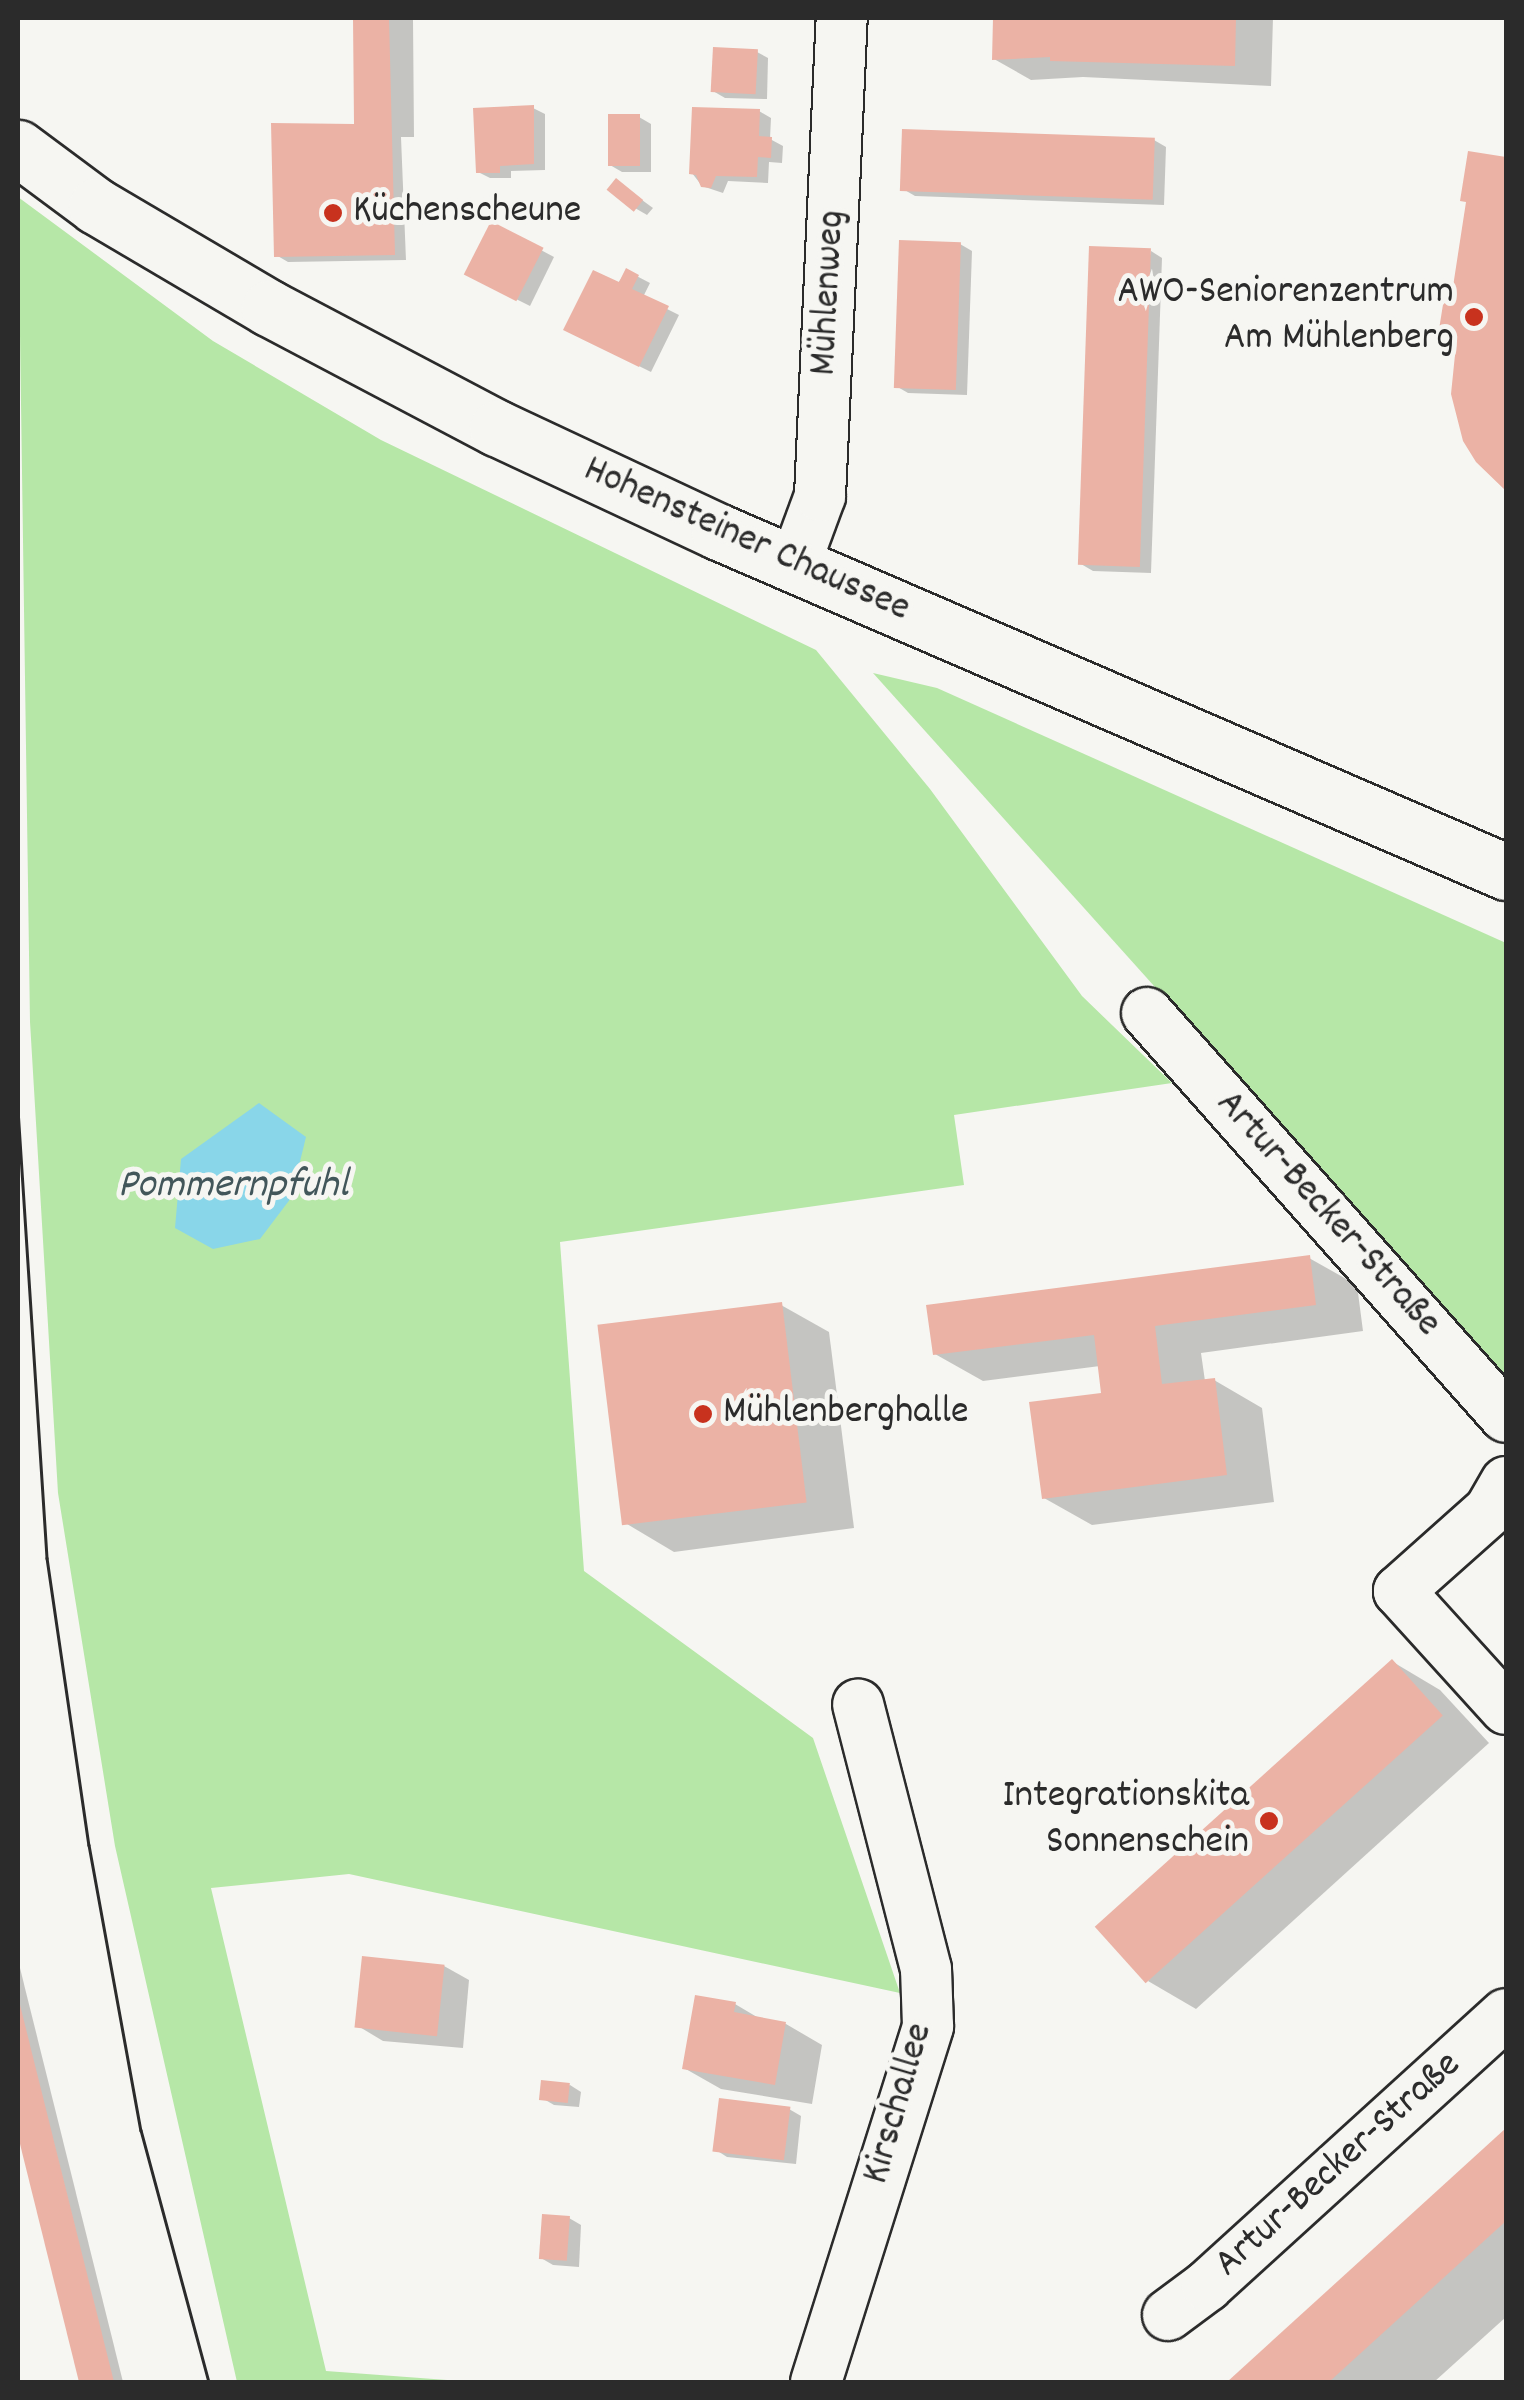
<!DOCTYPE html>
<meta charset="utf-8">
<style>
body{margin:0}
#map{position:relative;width:1524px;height:2400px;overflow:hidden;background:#f6f6f2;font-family:Dekko,sans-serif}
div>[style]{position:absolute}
.green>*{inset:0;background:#b6e7a7}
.water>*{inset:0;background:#89d6e9}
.shadow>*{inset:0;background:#0003}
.building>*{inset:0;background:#ebb2a5;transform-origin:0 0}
.roads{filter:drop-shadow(2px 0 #2b2b2b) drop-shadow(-2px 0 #2b2b2b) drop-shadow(0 2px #2b2b2b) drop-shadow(0 -2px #2b2b2b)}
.street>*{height:50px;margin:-25px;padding:0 25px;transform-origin:25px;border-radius:25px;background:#f6f6f2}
.secondary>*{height:55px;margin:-27.5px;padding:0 27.5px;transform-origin:27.5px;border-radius:27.5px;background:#f6f6f2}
.tram>*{height:2.5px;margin:-1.25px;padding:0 1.25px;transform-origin:1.25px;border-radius:1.25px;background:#2b2b2b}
.dots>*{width:28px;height:28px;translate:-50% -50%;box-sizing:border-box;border:5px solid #f6f6f2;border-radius:50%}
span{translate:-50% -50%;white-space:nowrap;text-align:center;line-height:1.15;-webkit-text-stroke:10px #f6f6f2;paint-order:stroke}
.poi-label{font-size:40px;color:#2b2b2b}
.left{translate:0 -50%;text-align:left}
.right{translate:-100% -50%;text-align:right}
.street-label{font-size:40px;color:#2b2b2b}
.water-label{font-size:42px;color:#42565a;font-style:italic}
.frame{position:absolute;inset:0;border:20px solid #2b2b2b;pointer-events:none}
</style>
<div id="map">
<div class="green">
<i style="clip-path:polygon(18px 197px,213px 341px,381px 440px,816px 650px,930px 789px,1082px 996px,1172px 1083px,954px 1115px,964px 1185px,560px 1242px,584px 1571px,813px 1738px,900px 1993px,349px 1874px,211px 1888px,326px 2371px,474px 2382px,237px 2382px,115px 1846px,58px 1493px,30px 1022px)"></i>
<i style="clip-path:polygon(873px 673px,937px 688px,1506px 943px,1506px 1378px)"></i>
</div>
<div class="water">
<i style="clip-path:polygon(259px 1103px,306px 1137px,291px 1198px,260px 1239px,213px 1249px,175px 1228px,181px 1159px)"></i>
</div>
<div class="shadow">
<i style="clip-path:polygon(355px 18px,413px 18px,414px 137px,401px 137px,406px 260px,288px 262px,276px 255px,357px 127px)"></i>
<i style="clip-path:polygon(995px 18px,1273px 18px,1271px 86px,1083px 77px,1031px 80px,994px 59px)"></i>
<i style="clip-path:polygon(757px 52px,768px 58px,767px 99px,725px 98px,713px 91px)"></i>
<i style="clip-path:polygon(533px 108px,545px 114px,545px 170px,511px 171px,511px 178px,490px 178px,478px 172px)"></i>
<i style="clip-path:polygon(759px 111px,771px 118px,770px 139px,783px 146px,782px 163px,769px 162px,768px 183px,728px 181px,723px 193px,702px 186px,692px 173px)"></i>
<i style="clip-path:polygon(639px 117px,651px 124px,651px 172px,622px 172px,610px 165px)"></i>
<i style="clip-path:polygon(1154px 140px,1166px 147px,1164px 205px,915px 196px,903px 189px)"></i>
<i style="clip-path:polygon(1470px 154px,1506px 160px,1506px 486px,1478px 460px,1457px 351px,1440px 340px,1454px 296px,1468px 203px)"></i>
<i style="clip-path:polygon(616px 181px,653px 208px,647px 215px,635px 208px)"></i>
<i style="clip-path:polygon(492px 224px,554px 257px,530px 306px,478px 280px)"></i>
<i style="clip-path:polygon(960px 244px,972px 251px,967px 395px,908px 393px,896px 386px)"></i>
<i style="clip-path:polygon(1151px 251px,1162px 258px,1151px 573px,1093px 571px,1081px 564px)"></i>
<i style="clip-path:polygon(627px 271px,650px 283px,643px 297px,679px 315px,651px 372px,578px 336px)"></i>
<i style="clip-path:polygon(1309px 1258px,1357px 1285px,1363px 1331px,1201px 1353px,1205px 1381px,1214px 1380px,1262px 1408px,1274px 1502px,1092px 1525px,1044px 1498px,1104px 1395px,1100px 1366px,983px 1381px,935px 1354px)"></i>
<i style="clip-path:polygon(781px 1305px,829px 1332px,854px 1528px,674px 1552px,627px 1524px)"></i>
<i style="clip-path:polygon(1393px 1662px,1440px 1690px,1489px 1743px,1196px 2009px,1148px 1981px)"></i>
<i style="clip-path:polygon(18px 1960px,123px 2382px,82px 2382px,18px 2126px)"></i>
<i style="clip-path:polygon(444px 1966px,469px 1980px,463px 2048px,383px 2041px,358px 2026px)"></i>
<i style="clip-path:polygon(735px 2004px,762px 2020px,786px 2024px,822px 2045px,812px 2104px,721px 2089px,684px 2068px)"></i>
<i style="clip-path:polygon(570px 2085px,581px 2092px,579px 2107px,554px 2105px,542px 2098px)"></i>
<i style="clip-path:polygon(789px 2109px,801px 2116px,796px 2164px,727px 2157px,716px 2150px)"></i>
<i style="clip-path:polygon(1506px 2134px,1506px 2317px,1434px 2382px,1231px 2382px)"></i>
<i style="clip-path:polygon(569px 2218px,581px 2225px,579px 2267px,553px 2265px,541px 2258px)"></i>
</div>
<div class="building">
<i style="clip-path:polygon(353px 18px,389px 18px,395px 255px,274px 257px,271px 123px,354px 124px)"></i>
<i style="clip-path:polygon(993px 18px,1236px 18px,1235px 66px,1050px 61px,1050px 57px,992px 60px)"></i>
<i style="left:713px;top:47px;width:45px;height:45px;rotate:3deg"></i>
<i style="clip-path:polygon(534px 105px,534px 164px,500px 166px,500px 173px,476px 173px,473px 108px)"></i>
<i style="clip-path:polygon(692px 107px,760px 109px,759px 136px,772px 137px,771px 158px,758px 157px,757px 177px,716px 176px,711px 188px,701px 187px,696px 175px,689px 174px)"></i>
<i style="left:640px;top:114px;width:52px;height:32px;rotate:90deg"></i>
<i style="left:902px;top:129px;width:253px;height:62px;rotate:2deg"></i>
<i style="clip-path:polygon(1468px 151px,1506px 157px,1506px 491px,1476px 462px,1463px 441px,1451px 394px,1456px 345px,1437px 342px,1445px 292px,1452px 293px,1466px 202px,1460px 201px)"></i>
<i style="left:616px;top:178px;width:35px;height:15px;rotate:39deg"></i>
<i style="left:491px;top:221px;width:59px;height:60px;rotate:27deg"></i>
<i style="left:899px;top:240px;width:62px;height:148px;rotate:2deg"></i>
<i style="left:1089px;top:246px;width:62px;height:319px;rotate:2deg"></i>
<i style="clip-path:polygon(626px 268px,639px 275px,632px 289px,669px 306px,639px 367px,563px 330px,593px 270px,619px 282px)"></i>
<i style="clip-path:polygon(1310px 1255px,1316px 1305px,1155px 1326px,1162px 1384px,1215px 1378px,1227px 1475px,1042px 1499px,1029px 1402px,1101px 1393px,1094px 1335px,933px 1355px,926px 1305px)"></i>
<i style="left:782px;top:1302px;width:202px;height:186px;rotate:83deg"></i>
<i style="left:1392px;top:1659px;width:76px;height:400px;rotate:48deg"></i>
<i style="left:362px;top:1956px;width:83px;height:72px;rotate:6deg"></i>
<i style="clip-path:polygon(695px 1995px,736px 2002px,734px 2012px,786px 2022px,775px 2085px,682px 2069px)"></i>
<i style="clip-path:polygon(18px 2002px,19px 2001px,114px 2382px,79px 2382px,18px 2136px)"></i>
<i style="left:541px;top:2080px;width:29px;height:20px;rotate:6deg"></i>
<i style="left:719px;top:2098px;width:72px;height:54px;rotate:7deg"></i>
<i style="clip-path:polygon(1506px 2128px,1506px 2221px,1329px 2382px,1227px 2382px)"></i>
<i style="left:542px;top:2214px;width:28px;height:45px;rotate:4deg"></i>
</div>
<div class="roads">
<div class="street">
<i style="left:795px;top:564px;width:72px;rotate:-69.8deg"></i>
<i style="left:820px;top:496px;width:479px;rotate:-87.4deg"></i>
<i style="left:1147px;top:1013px;width:540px;rotate:48.38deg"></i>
<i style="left:1506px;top:1482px;width:32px;rotate:120deg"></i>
<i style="left:1490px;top:1510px;width:122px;rotate:138.3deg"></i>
<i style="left:1399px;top:1591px;width:159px;rotate:47.8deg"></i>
<i style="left:1168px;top:2315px;width:49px;rotate:-36.6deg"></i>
<i style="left:1207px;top:2286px;width:404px;rotate:-42.3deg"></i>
<i style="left:816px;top:2382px;width:373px;rotate:-72.5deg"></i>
<i style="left:928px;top:2026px;width:57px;rotate:-92deg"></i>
<i style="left:926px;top:1969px;width:273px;rotate:-104.4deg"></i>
</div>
<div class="secondary">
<i style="left:18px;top:148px;width:97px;rotate:36.6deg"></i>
<i style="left:96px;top:206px;width:201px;rotate:30.5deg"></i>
<i style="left:269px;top:308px;width:258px;rotate:27.8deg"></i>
<i style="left:497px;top:428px;width:245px;rotate:25.1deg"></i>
<i style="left:719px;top:532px;width:857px;rotate:23.37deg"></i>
</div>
</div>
<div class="tram">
<i style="left:18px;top:1109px;width:450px;rotate:86.3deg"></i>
<i style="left:47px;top:1558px;width:290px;rotate:81.7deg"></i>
<i style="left:89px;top:1845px;width:290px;rotate:79.7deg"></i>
<i style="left:141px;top:2130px;width:261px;rotate:74.9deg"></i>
</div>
<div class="dots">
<i style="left:333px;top:213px;background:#c8321e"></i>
<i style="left:1474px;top:317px;background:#c8321e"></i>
<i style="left:703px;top:1414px;background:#c8321e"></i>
<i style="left:1269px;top:1821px;background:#c8321e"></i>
</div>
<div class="poi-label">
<span class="left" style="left:353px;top:213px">Küchenscheune</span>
<span class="right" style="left:1454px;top:317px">AWO-Seniorenzentrum<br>Am Mühlenberg</span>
<span class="left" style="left:723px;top:1414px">Mühlenberghalle</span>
<span class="right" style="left:1249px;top:1821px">Integrationskita<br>Sonnenschein</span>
</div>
<div class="street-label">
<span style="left:830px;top:293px;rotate:-87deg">Mühlenweg</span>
<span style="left:746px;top:541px;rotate:24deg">Hohensteiner Chaussee</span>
<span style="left:1327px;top:1215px;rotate:48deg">Artur-Becker-Straße</span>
<span style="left:900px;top:2104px;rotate:-74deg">Kirschallee</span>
<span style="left:1339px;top:2166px;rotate:-42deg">Artur-Becker-Straße</span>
</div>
<div class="water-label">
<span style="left:233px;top:1187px">Pommernpfuhl</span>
</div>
<div class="frame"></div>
</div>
